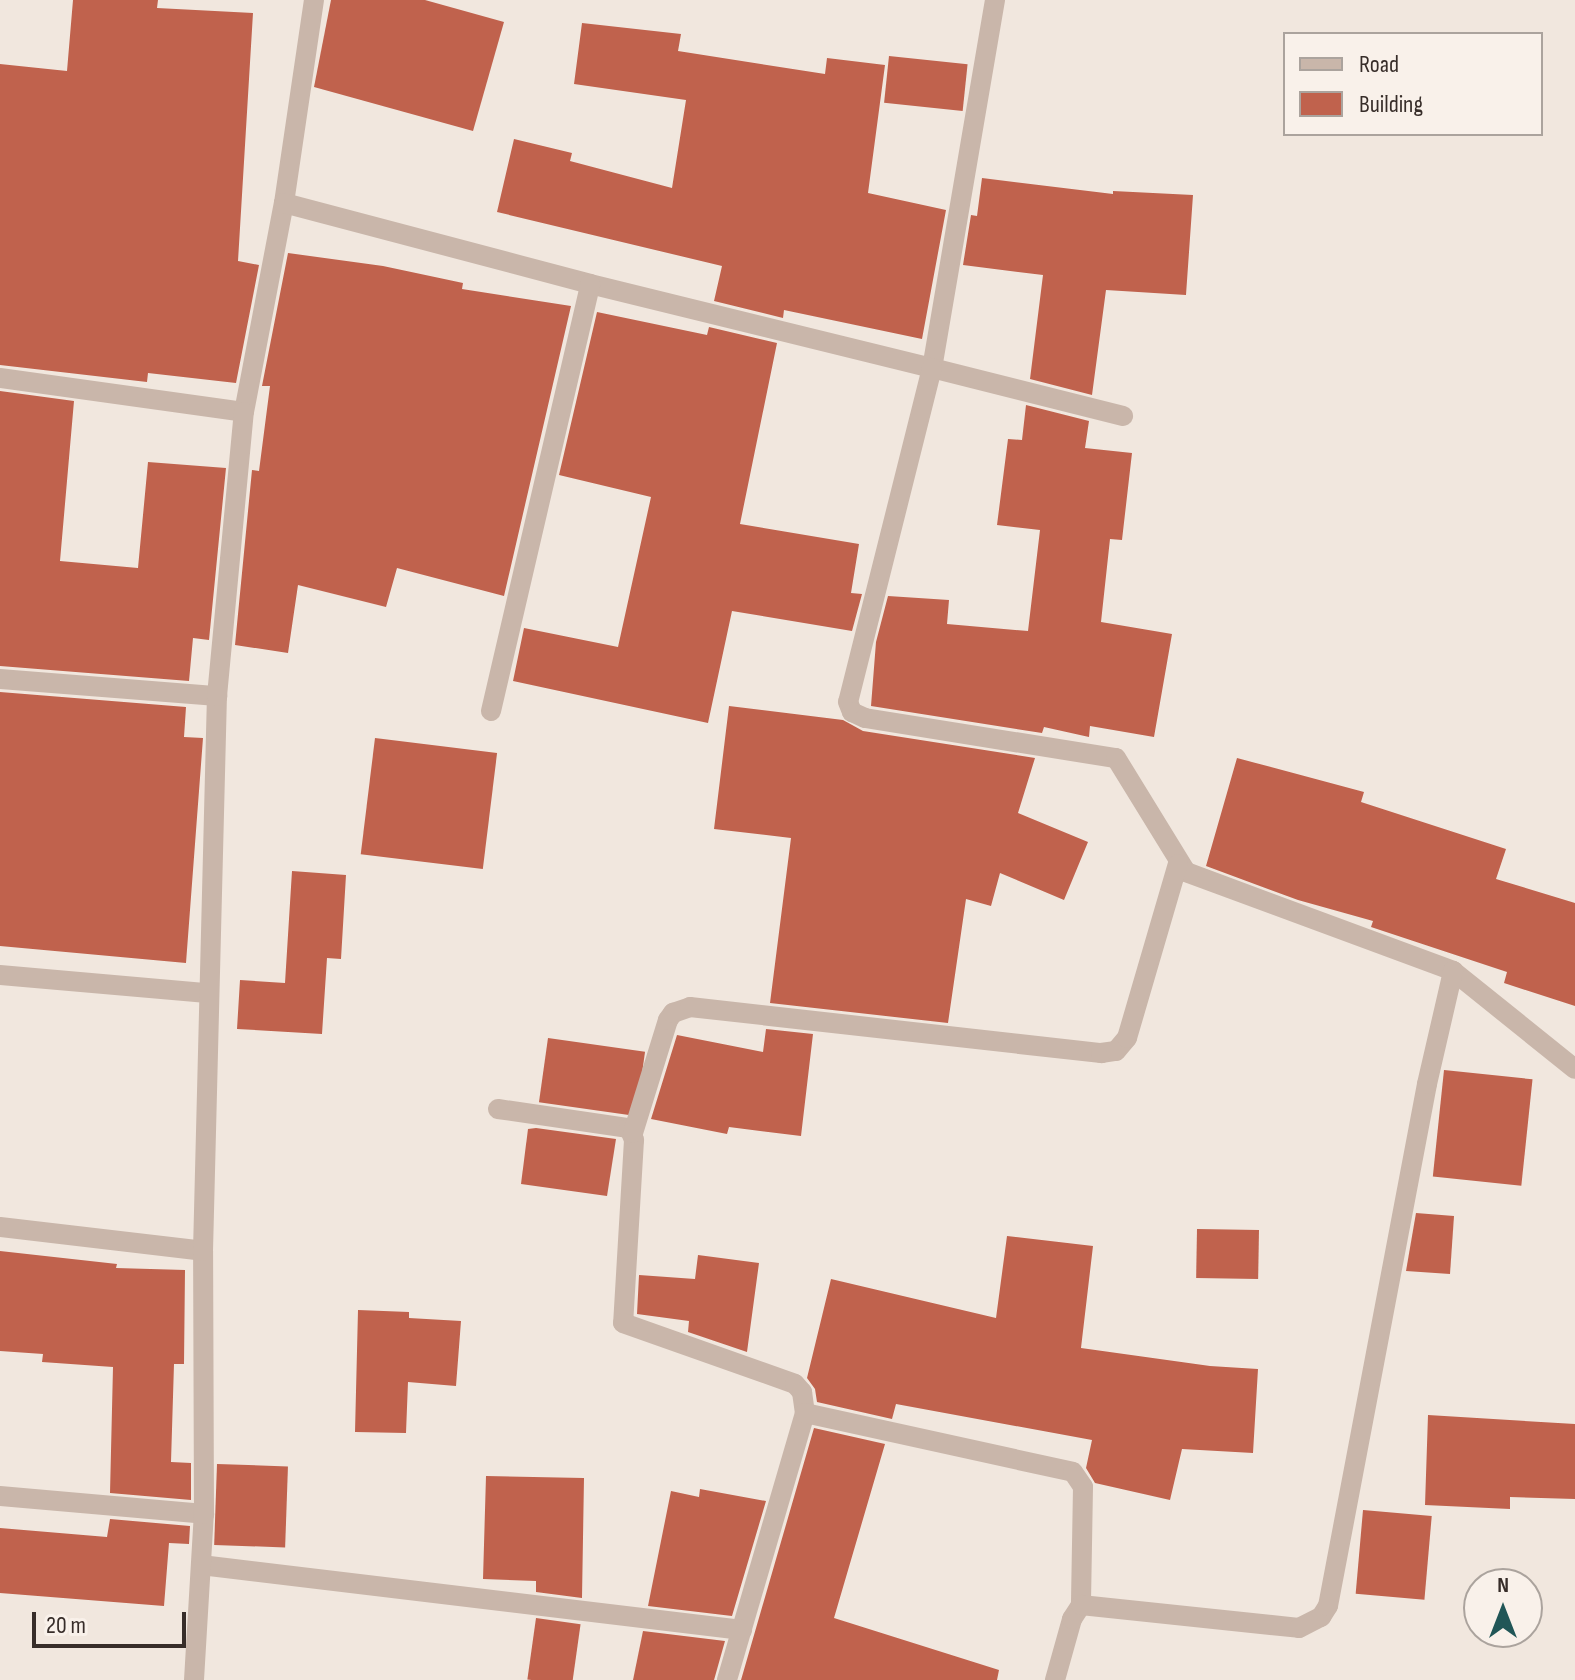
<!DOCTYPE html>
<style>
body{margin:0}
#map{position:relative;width:1575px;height:1680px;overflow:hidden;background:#f1e7de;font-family:"Sofia Sans Condensed",sans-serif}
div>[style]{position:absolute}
.building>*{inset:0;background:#c0624d;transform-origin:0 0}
.street>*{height:20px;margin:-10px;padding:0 10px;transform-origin:10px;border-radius:10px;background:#c9b6aa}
span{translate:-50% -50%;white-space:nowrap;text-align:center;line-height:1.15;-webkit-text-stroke:8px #f9f1ea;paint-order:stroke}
.legend{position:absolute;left:1283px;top:32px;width:260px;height:104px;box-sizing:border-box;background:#f9f1ea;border:2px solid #aba39d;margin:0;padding:10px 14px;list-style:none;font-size:24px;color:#372d29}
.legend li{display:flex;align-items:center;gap:16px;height:40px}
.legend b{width:40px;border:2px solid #aba39d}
.north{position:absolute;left:1463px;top:1568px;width:80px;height:80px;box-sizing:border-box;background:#f9f1ea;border:2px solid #aba39d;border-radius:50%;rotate:0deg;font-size:22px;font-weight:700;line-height:32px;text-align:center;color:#372d29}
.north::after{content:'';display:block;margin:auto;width:28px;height:36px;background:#215657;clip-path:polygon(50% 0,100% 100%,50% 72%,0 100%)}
.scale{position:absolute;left:32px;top:1612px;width:154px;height:36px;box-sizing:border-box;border:4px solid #372d29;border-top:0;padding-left:10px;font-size:24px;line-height:28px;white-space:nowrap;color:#372d29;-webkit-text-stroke:6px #f9f1ea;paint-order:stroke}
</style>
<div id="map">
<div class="building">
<i style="clip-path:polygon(73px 0,158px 0,157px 8px,253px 13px,238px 261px,259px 265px,236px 383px,148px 373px,147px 382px,0 365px,0 64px,67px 71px)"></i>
<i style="clip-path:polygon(331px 0,425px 0,504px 22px,473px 131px,314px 87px)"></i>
<i style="clip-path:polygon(582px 23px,681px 34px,678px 51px,825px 74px,827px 58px,885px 65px,868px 193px,946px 210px,922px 339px,784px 310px,783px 318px,714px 301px,722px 266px,497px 212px,514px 139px,572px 153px,570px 161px,672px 188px,686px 100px,574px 84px)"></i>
<i style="left:889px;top:56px;width:79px;height:47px;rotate:6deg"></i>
<i style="clip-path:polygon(982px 178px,1113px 194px,1113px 191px,1193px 195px,1186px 295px,1106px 290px,1092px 395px,1030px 379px,1043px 275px,963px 265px,971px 215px,977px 216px)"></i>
<i style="clip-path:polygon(288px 253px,383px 266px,463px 283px,462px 289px,571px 306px,504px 596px,397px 568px,386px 607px,298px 585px,288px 653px,235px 645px,252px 470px,259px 471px,270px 386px,262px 386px)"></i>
<i style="clip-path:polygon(597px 312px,707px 335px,709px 327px,777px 343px,740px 524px,859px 544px,851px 593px,862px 594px,852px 631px,732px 611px,708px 723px,513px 681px,524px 628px,618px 647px,651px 497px,559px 475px)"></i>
<i style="clip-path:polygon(0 391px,74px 401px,60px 561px,138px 568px,148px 462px,226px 468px,209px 640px,193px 638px,189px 681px,0 666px)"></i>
<i style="clip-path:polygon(1026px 405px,1089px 421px,1085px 448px,1132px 453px,1122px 540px,1110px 539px,1101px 622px,1172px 634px,1154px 737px,1090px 726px,1089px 737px,1044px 727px,1042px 733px,871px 706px,876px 642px,888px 596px,949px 600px,947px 624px,1028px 631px,1040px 530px,997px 525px,1008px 439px,1022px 440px)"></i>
<i style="clip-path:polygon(0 692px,186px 707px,184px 737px,203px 738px,186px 963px,0 946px)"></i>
<i style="clip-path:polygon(729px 706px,843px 720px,863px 731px,1035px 758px,1018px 813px,1088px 842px,1064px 900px,1000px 873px,991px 906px,966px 899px,948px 1023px,770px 1003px,791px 838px,714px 829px)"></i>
<i style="left:375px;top:738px;width:123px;height:117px;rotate:7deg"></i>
<i style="clip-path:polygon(1237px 758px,1364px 792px,1361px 802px,1506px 849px,1496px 879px,1575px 903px,1575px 1006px,1504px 983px,1507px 972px,1371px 927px,1373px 921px,1298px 900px,1206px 866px)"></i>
<i style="clip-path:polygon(292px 871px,346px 875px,341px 959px,327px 958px,322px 1034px,237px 1029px,240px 980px,285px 983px)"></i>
<i style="clip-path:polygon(766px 1029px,813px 1034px,801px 1136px,729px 1127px,727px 1134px,651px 1119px,677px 1035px,763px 1052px)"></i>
<i style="left:548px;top:1038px;width:98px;height:65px;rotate:8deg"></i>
<i style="left:1444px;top:1070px;width:89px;height:107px;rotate:6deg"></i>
<i style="clip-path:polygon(536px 1128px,616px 1139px,607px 1196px,521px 1184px,528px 1129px)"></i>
<i style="clip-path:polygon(1416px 1213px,1454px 1216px,1450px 1274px,1406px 1271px)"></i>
<i style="left:1197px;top:1229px;width:62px;height:49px;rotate:1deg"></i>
<i style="clip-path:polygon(1007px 1236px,1093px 1246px,1081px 1348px,1210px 1366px,1258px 1369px,1253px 1453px,1182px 1449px,1170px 1500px,1095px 1483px,1086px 1468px,1092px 1440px,896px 1404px,892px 1419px,817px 1402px,815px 1389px,807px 1378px,831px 1279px,996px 1318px)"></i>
<i style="clip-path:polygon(0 1251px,117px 1264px,116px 1268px,185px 1270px,184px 1364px,174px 1364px,171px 1462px,191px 1463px,191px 1500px,110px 1493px,113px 1367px,42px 1362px,43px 1354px,0 1351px)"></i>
<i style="clip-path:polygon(698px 1255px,759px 1263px,747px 1352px,688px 1332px,689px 1321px,637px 1314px,639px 1275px,695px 1279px)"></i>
<i style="clip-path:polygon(358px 1310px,409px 1312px,409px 1318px,461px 1321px,456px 1386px,408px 1382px,406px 1433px,355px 1432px)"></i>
<i style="clip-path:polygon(1428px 1415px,1575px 1424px,1575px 1499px,1510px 1497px,1510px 1509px,1425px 1505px)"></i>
<i style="clip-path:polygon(814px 1428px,885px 1444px,834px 1618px,999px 1670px,997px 1680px,741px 1680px)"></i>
<i style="left:217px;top:1464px;width:71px;height:81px;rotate:2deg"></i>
<i style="clip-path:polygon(486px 1476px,584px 1478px,582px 1598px,536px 1592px,536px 1581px,483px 1579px)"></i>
<i style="clip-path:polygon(700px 1489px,766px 1501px,732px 1616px,648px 1606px,671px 1491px,699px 1497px)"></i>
<i style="left:1363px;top:1510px;width:69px;height:84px;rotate:5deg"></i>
<i style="clip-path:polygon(110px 1519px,190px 1526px,189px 1544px,169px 1543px,164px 1606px,0 1593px,0 1528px,107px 1537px)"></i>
<i style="left:536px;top:1618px;width:45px;height:62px;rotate:8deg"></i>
<i style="clip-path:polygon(643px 1631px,725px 1641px,714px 1680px,633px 1680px)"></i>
</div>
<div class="street">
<i style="left:995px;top:0;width:373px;rotate:99.7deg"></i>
<i style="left:932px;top:368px;width:197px;rotate:14.1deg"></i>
<i style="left:284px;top:203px;width:205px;rotate:-81.6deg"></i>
<i style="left:0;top:378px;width:246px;rotate:7.9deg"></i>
<i style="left:244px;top:412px;width:213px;rotate:-79.2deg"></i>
<i style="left:284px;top:203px;width:317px;rotate:14.8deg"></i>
<i style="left:590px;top:284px;width:352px;rotate:13.8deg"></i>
<i style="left:932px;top:368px;width:344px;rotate:104.1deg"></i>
<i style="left:848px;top:702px;width:11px;rotate:68deg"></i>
<i style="left:852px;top:712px;width:14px;rotate:25deg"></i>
<i style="left:865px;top:718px;width:254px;rotate:9.1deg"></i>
<i style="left:1116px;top:758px;width:134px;rotate:58.4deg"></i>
<i style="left:1186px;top:872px;width:285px;rotate:20.3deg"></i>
<i style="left:1453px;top:971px;width:156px;rotate:38.8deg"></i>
<i style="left:0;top:679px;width:218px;rotate:4.5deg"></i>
<i style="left:491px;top:711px;width:438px;rotate:-76.9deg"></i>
<i style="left:0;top:975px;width:208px;rotate:5deg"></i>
<i style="left:498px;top:1109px;width:132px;rotate:8.3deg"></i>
<i style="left:629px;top:1128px;width:13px;rotate:67deg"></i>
<i style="left:634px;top:1140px;width:183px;rotate:93.4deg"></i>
<i style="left:623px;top:1323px;width:182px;rotate:19.5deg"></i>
<i style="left:795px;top:1384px;width:11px;rotate:49deg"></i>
<i style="left:802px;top:1392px;width:21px;rotate:82deg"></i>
<i style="left:805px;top:1413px;width:278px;rotate:106.3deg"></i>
<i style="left:633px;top:1133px;width:118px;rotate:-72.8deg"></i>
<i style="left:668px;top:1020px;width:9px;rotate:-54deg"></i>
<i style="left:673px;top:1013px;width:18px;rotate:-19deg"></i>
<i style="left:690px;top:1007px;width:414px;rotate:6.4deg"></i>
<i style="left:1101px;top:1053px;width:15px;rotate:-8deg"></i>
<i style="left:1116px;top:1051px;width:17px;rotate:-50deg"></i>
<i style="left:1127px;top:1038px;width:181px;rotate:-73.7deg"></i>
<i style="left:0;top:1227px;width:204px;rotate:6.7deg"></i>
<i style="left:805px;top:1413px;width:274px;rotate:12.4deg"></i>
<i style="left:1073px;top:1472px;width:18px;rotate:56deg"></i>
<i style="left:1083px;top:1487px;width:118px;rotate:91deg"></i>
<i style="left:0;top:1496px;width:205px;rotate:5deg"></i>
<i style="left:201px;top:1565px;width:545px;rotate:6.85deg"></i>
<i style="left:194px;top:1680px;width:166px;rotate:-86.6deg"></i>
<i style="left:204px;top:1514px;width:263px;rotate:-90.2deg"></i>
<i style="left:203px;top:1251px;width:555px;rotate:-88.56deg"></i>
<i style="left:217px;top:696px;width:285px;rotate:-84.6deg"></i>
<i style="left:1055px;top:1680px;width:63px;rotate:-74.4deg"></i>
<i style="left:1072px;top:1619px;width:17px;rotate:-57deg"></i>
<i style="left:1081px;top:1605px;width:219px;rotate:6deg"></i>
<i style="left:1299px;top:1628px;width:25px;rotate:-27deg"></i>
<i style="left:1321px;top:1617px;width:13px;rotate:-58deg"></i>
<i style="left:1328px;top:1606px;width:531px;rotate:-79.26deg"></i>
<i style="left:1427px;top:1084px;width:116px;rotate:-77deg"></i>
</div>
<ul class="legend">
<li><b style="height:10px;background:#c9b6aa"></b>Road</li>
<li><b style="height:22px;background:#c0624d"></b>Building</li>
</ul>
<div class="north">N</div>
<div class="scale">20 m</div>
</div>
